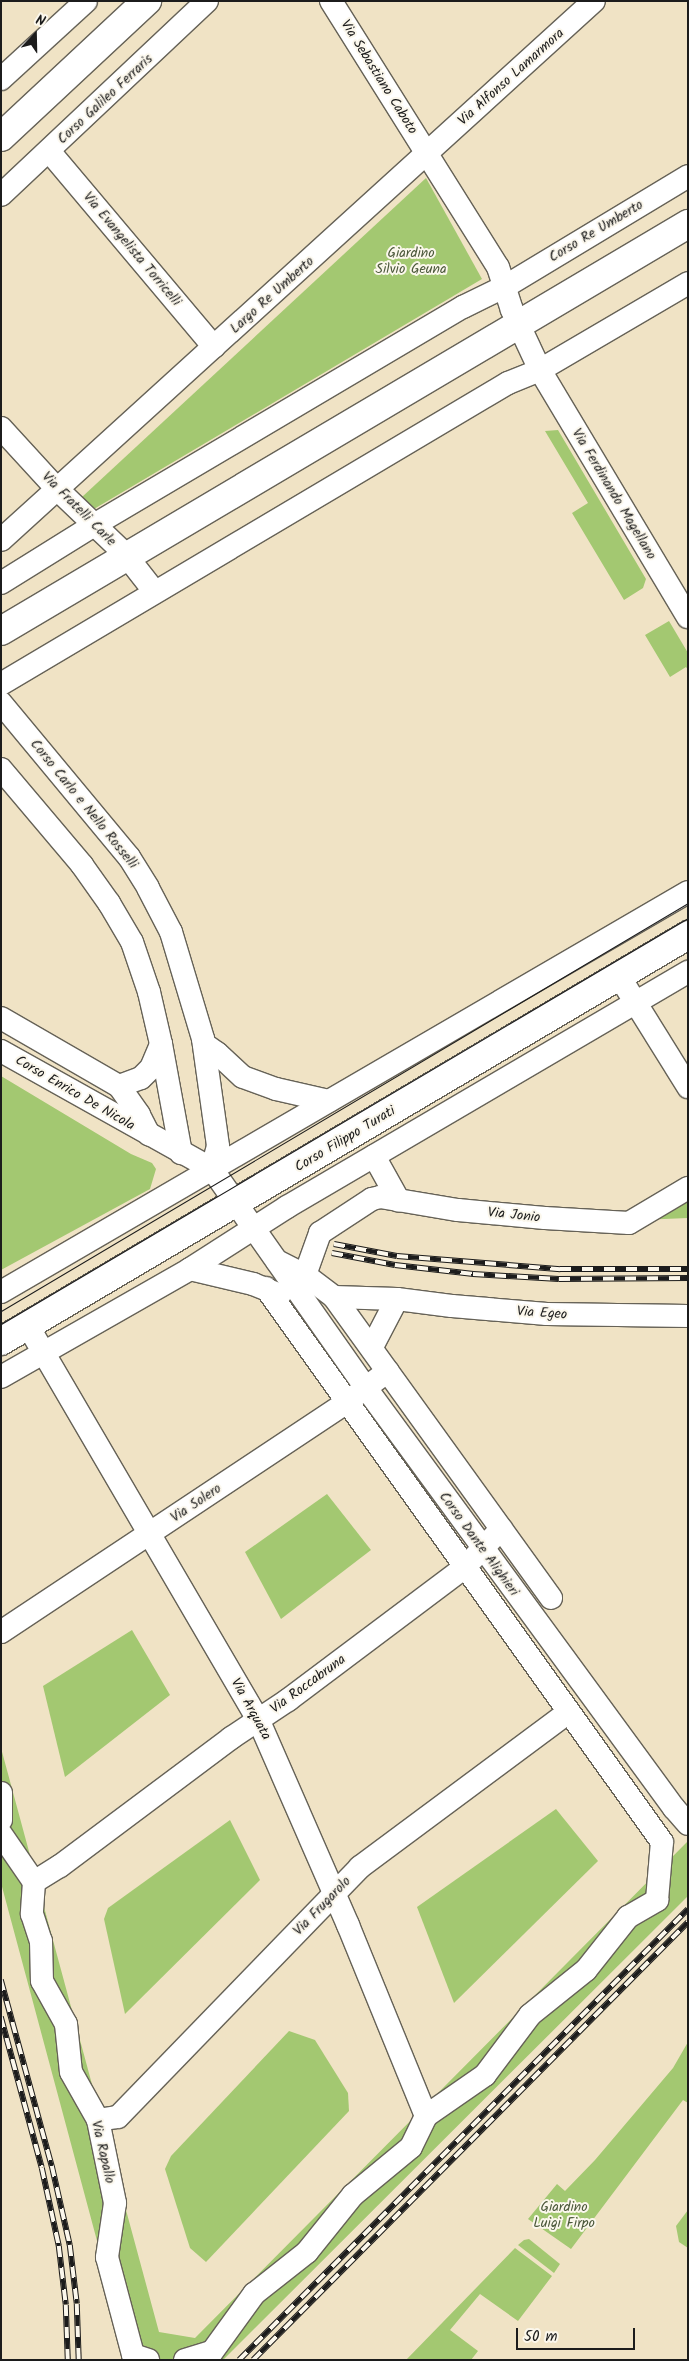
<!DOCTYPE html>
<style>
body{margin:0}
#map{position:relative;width:689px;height:2361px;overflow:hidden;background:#f0e3c5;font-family:Kalam,sans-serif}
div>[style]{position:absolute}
.green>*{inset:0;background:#a3c871}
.roads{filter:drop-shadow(1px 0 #666257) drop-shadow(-1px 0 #666257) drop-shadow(0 1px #666257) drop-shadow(0 -1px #666257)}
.minor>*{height:22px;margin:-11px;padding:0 11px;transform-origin:11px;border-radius:11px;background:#fff}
.major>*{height:28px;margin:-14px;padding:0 14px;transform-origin:14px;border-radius:14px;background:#fff}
.tram>*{height:1px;margin:-0.5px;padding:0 0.5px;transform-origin:0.5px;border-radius:0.5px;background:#1c1c1c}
.rail>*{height:5.5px;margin-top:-2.75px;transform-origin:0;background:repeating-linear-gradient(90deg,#fbf7ec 0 11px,#1c1c1c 0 22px);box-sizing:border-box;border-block:1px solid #1c1c1c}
span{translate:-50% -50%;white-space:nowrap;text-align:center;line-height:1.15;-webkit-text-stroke:4px #fbf7ec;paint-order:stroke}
.street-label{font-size:14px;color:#1c1c1c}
.park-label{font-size:14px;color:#4b583a}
.frame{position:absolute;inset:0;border:2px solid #1c1c1c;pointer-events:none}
.north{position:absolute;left:10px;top:10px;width:50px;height:50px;-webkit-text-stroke:4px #fbf7ec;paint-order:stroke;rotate:21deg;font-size:14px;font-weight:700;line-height:20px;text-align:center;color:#1c1c1c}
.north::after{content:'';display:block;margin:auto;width:18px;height:22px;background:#1c1c1c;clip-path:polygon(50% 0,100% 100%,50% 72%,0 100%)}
.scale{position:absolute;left:516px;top:2328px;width:119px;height:22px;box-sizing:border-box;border:2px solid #1c1c1c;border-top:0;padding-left:6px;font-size:15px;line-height:18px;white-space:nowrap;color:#1c1c1c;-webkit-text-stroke:4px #fbf7ec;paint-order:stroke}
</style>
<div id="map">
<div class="green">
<i style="clip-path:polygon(426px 178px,482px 279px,94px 509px,82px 497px)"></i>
<i style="clip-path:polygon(558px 430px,646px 579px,643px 588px,624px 600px,572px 513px,588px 503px,545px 431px)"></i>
<i style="clip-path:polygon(669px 621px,688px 653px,688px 670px,686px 667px,670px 677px,645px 635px)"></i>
<i style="clip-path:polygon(1px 1076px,131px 1154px,152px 1163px,156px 1169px,150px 1189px,1px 1270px)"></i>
<i style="clip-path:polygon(688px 1192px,688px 1218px,640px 1220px)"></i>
<i style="clip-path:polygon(327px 1494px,371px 1550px,281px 1619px,245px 1552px)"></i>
<i style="clip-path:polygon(132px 1630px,170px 1695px,65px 1777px,43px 1686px)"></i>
<i style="clip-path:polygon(1px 1748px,159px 2332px,195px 2338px,687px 1842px,688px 1896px,223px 2360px,129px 2360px,1px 1883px)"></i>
<i style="clip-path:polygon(556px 1809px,598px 1861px,454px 2003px,417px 1907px)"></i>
<i style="clip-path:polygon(230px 1820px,260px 1880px,125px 2014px,104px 1919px,108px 1908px)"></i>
<i style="clip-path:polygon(289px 2031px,315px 2040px,348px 2093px,349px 2111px,206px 2262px,190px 2248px,165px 2169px,171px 2156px)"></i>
<i style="clip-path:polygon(688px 2042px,688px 2103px,683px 2100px,571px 2249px,528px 2219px,557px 2184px,565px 2191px,595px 2160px,673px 2068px)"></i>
<i style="clip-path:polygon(688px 2210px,688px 2248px,679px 2242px,676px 2226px)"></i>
<i style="clip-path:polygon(529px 2239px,560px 2264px,554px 2273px,518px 2245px,524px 2240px)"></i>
<i style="clip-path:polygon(515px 2248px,552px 2276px,518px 2321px,480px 2294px,450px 2330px,478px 2351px,471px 2360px,406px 2360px)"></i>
</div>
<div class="roads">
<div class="minor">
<i style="left:331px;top:1px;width:314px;rotate:57.9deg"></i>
<i style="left:498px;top:267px;width:45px;rotate:72deg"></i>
<i style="left:512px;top:310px;width:66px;rotate:65deg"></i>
<i style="left:540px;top:370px;width:288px;rotate:59.1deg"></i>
<i style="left:1px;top:79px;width:115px;rotate:-42.5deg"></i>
<i style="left:49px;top:151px;width:256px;rotate:49.9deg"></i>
<i style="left:1px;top:195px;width:283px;rotate:-43.3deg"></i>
<i style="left:1px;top:428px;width:81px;rotate:47.5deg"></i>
<i style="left:56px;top:488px;width:95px;rotate:43.7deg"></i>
<i style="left:125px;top:554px;width:47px;rotate:51.9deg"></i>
<i style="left:1px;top:540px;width:801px;rotate:-42.27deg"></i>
<i style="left:1px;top:583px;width:110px;rotate:-31.9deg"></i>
<i style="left:94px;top:525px;width:429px;rotate:-30.6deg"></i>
<i style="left:463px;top:307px;width:48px;rotate:-26deg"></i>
<i style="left:506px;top:286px;width:213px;rotate:-31.1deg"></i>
<i style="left:1px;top:684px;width:590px;rotate:-30.7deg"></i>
<i style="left:508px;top:383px;width:35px;rotate:-22deg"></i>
<i style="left:540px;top:370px;width:172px;rotate:-30.4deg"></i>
<i style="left:1px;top:703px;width:200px;rotate:50.3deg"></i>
<i style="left:129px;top:857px;width:36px;rotate:58deg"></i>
<i style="left:148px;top:888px;width:50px;rotate:62.4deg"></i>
<i style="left:171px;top:932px;width:112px;rotate:73.3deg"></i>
<i style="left:203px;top:1039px;width:108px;rotate:82deg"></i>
<i style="left:218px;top:1146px;width:24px;rotate:105deg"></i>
<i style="left:1px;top:769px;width:126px;rotate:49.8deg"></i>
<i style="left:82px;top:865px;width:47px;rotate:54.6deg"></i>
<i style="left:109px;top:903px;width:45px;rotate:59.5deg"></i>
<i style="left:132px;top:942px;width:53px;rotate:71.2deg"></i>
<i style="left:149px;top:992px;width:53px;rotate:77deg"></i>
<i style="left:161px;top:1044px;width:111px;rotate:79.6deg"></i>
<i style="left:619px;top:976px;width:131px;rotate:58.1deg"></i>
<i style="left:1px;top:1018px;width:136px;rotate:30deg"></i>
<i style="left:119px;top:1086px;width:35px;rotate:55deg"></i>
<i style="left:139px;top:1115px;width:22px;rotate:63deg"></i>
<i style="left:204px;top:1044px;width:16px;rotate:35deg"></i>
<i style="left:217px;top:1053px;width:35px;rotate:43deg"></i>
<i style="left:243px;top:1077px;width:35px;rotate:20deg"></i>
<i style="left:276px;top:1089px;width:54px;rotate:12.8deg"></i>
<i style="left:1px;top:1051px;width:242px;rotate:29.2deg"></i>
<i style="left:212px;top:1169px;width:268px;rotate:54.9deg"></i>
<i style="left:366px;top:1388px;width:521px;rotate:53.75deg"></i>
<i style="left:674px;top:1808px;width:21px;rotate:49deg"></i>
<i style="left:119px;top:1086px;width:23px;rotate:-20deg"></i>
<i style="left:141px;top:1078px;width:14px;rotate:-45deg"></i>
<i style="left:151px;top:1068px;width:26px;rotate:-67deg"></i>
<i style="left:374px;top:1156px;width:51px;rotate:60.9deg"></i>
<i style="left:277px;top:1261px;width:31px;rotate:27deg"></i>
<i style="left:305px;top:1275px;width:36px;rotate:37deg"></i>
<i style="left:334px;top:1297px;width:371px;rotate:54.2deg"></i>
<i style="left:190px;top:1269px;width:65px;rotate:13.4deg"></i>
<i style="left:253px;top:1284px;width:29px;rotate:22deg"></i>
<i style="left:305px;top:1275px;width:45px;rotate:-70.3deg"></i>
<i style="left:320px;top:1233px;width:62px;rotate:-33.2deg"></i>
<i style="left:372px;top:1199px;width:8px;rotate:-14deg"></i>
<i style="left:380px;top:1197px;width:79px;rotate:9.5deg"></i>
<i style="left:458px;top:1210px;width:87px;rotate:5.3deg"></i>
<i style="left:545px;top:1218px;width:84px;rotate:3.4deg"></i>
<i style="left:629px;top:1223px;width:69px;rotate:-30.7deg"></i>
<i style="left:1px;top:1292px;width:795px;rotate:-30.21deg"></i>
<i style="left:334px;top:1297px;width:63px;rotate:1.8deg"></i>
<i style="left:397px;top:1299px;width:55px;rotate:7.3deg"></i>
<i style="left:452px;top:1306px;width:95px;rotate:4.8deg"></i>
<i style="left:547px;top:1314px;width:141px;rotate:0.8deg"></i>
<i style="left:28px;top:1326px;width:455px;rotate:59.7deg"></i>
<i style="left:258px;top:1719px;width:225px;rotate:66.4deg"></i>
<i style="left:348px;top:1925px;width:206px;rotate:67.8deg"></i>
<i style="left:372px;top:1347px;width:54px;rotate:-62.5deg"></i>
<i style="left:1px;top:1377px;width:218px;rotate:-29.7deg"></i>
<i style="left:190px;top:1269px;width:115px;rotate:-32.6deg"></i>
<i style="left:287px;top:1207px;width:465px;rotate:-30.4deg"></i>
<i style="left:1px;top:1632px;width:415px;rotate:-33.6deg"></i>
<i style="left:347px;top:1402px;width:51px;rotate:-37.1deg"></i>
<i style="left:1px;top:1793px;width:27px;rotate:90deg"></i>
<i style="left:1px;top:1834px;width:58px;rotate:55.5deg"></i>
<i style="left:34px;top:1882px;width:32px;rotate:94deg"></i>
<i style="left:32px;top:1914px;width:28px;rotate:72deg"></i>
<i style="left:41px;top:1941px;width:40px;rotate:88.6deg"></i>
<i style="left:42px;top:1981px;width:49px;rotate:60.8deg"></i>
<i style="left:66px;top:2024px;width:48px;rotate:84.1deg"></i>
<i style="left:71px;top:2072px;width:55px;rotate:60.6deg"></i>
<i style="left:98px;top:2120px;width:85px;rotate:78.4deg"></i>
<i style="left:115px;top:2203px;width:55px;rotate:98.4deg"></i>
<i style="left:107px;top:2257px;width:101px;rotate:75.1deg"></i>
<i style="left:133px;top:2355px;width:16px;rotate:18deg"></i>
<i style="left:34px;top:1882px;width:31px;rotate:-32deg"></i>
<i style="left:60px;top:1866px;width:214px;rotate:-36.8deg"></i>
<i style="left:231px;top:1738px;width:69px;rotate:-33.7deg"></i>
<i style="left:288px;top:1700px;width:220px;rotate:-36.9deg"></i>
<i style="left:464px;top:1568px;width:54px;rotate:-46.5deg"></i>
<i style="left:98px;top:2120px;width:20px;rotate:-9deg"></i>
<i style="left:118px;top:2117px;width:348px;rotate:-45.9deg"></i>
<i style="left:360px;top:1867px;width:260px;rotate:-36.6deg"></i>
<i style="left:185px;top:2360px;width:28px;rotate:-17deg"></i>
<i style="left:212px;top:2352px;width:72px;rotate:-54.1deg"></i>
<i style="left:254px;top:2294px;width:68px;rotate:-38.4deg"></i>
<i style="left:307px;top:2252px;width:73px;rotate:-51.1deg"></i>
<i style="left:353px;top:2195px;width:75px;rotate:-39.6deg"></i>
<i style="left:411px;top:2147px;width:34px;rotate:-64deg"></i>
<i style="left:426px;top:2116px;width:72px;rotate:-34.8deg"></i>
<i style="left:485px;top:2075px;width:75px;rotate:-53.1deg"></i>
<i style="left:530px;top:2015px;width:72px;rotate:-38.8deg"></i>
<i style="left:586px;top:1970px;width:68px;rotate:-51.6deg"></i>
<i style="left:628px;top:1917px;width:34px;rotate:-30deg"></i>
<i style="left:657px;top:1900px;width:58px;rotate:-85.1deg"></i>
<i style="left:662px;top:1842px;width:681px;rotate:-125.56deg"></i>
</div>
<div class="major">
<i style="left:1px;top:137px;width:200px;rotate:-43deg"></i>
<i style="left:1px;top:631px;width:799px;rotate:-30.64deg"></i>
<i style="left:1px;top:1341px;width:798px;rotate:-30.58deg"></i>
</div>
</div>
<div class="tram">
<i style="left:1px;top:1311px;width:799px;rotate:-30.71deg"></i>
<i style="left:1px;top:1324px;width:798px;rotate:-30.58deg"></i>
</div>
<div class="rail">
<i style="left:334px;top:1244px;width:64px;rotate:10.8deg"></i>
<i style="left:397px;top:1256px;width:164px;rotate:4.6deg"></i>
<i style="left:560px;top:1269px;width:128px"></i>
<i style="left:332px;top:1253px;width:64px;rotate:10.8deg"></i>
<i style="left:395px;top:1265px;width:79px;rotate:6.6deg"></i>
<i style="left:473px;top:1274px;width:86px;rotate:3.3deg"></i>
<i style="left:559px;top:1279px;width:129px;rotate:-0.4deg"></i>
<i style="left:1px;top:1980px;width:193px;rotate:74.7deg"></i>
<i style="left:52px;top:2166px;width:81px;rotate:77.2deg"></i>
<i style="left:70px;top:2245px;width:59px;rotate:83.2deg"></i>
<i style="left:77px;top:2304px;width:56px;rotate:88deg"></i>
<i style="left:1px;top:2017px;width:156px;rotate:74.8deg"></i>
<i style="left:42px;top:2168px;width:80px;rotate:77.7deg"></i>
<i style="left:59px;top:2246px;width:59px;rotate:83.2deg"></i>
<i style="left:66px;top:2305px;width:55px;rotate:87.9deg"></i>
<i style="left:239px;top:2360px;width:636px;rotate:-45.13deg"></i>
<i style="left:253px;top:2360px;width:617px;rotate:-45.2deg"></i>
</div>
<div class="street-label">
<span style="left:379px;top:77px;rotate:58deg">Via Sebastiano Caboto</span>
<span style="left:511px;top:77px;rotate:-42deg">Via Alfonso Lamarmora</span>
<span style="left:105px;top:99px;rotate:-43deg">Corso Galileo Ferraris</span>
<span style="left:596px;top:231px;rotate:-31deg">Corso Re Umberto</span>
<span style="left:132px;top:249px;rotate:50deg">Via Evangelista Torricelli</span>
<span style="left:272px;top:295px;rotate:-42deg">Largo Re Umberto</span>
<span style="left:614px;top:494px;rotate:59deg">Via Ferdinando Magellano</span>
<span style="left:79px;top:509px;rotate:45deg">Via Fratelli Carle</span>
<span style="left:84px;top:804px;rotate:51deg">Corso Carlo e Nello Rosselli</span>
<span style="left:75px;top:1093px;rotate:30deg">Corso Enrico De Nicola</span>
<span style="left:345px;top:1139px;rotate:-31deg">Corso Filippo Turati</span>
<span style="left:514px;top:1215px;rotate:6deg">Via Jonio</span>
<span style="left:542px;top:1313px;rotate:4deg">Via Egeo</span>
<span style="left:196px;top:1503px;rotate:-34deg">Via Solero</span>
<span style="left:479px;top:1544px;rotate:54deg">Corso Dante Alighieri</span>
<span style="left:308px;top:1684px;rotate:-36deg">Via Roccabruna</span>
<span style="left:251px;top:1709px;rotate:61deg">Via Arquata</span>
<span style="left:322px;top:1906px;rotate:-46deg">Via Frugarolo</span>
<span style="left:103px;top:2152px;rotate:77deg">Via Rapallo</span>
</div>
<div class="park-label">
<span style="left:411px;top:261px">Giardino<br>Silvio Geuna</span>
<span style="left:564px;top:2215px">Giardino<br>Luigi Firpo</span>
</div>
<div class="frame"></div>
<div class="north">N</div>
<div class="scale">50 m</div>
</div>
